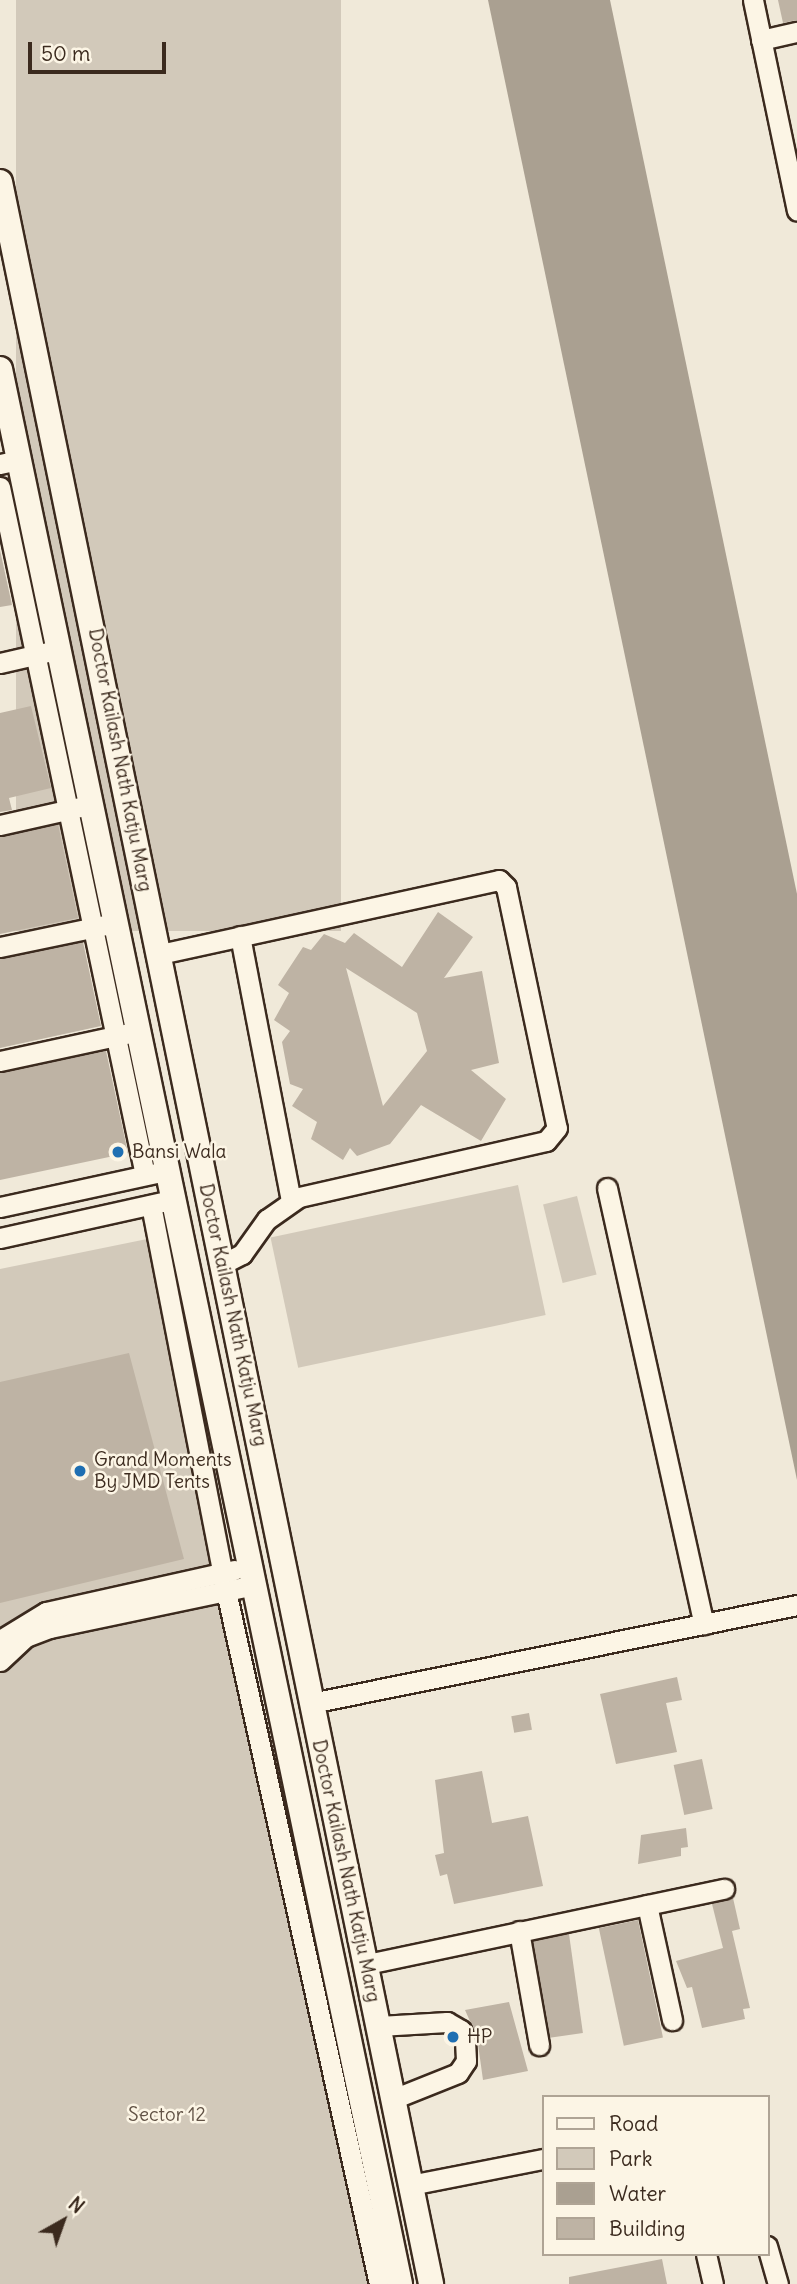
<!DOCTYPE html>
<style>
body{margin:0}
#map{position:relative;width:797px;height:2284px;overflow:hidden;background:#f0e9d9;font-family:Delius,sans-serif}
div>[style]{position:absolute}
.green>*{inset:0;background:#d2c9ba;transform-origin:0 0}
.water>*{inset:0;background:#aaa091}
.building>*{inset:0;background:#beb3a4;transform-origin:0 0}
.roads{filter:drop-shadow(2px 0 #3b2a1e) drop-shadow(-2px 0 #3b2a1e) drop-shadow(0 2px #3b2a1e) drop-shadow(0 -2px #3b2a1e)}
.minor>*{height:19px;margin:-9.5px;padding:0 9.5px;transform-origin:9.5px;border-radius:9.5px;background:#fcf5e5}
.major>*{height:24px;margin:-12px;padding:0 12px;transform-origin:12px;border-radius:12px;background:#fcf5e5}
.dots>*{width:19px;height:19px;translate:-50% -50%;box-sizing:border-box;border:4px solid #fcf5e5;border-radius:50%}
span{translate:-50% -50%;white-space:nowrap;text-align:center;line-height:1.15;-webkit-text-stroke:5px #fcf5e5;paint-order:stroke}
.street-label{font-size:19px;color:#3b2a1e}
.poi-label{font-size:19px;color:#3b2a1e}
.left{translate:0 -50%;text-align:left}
.park-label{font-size:19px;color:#615245}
.legend{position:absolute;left:542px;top:2095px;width:228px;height:161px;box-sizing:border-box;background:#fcf5e5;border:2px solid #afa495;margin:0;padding:9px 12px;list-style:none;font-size:21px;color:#3b2a1e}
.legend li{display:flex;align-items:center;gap:14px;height:35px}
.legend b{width:35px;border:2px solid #afa495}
.north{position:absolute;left:28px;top:2186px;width:70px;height:70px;-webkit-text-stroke:5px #fcf5e5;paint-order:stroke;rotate:40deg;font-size:19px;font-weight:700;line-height:28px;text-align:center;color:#3b2a1e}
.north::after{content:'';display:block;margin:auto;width:24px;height:32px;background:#3b2a1e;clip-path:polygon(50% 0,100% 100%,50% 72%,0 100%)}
.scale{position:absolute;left:28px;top:42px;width:138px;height:32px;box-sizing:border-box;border:4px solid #3b2a1e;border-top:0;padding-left:9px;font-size:21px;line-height:24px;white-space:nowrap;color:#3b2a1e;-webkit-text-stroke:5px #fcf5e5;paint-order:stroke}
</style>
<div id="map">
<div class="green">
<i style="left:16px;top:0;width:325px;height:931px"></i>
<i style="left:518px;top:1185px;width:133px;height:253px;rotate:78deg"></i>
<i style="left:577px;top:1196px;width:81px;height:35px;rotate:76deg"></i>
<i style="clip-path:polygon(152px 1238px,373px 2284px,0 2284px,0 1269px)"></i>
</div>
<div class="water">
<i style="clip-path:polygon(488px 0,610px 0,797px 894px,797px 1480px)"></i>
</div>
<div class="building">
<i style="clip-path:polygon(778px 0,797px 0,797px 20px,783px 23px)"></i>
<i style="clip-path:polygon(0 550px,12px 605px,0 607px)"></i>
<i style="clip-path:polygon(31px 706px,51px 788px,9px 798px,12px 810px,0 812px,0 713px)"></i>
<i style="clip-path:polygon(58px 824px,78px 918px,0 934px,0 837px)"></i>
<i style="clip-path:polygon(evenodd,438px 912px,473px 937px,444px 978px,482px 971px,499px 1063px,471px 1070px,506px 1099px,481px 1141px,421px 1105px,390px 1144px,357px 1156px,350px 1148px,343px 1160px,311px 1139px,317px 1122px,292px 1106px,303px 1089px,290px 1084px,282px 1042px,290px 1031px,274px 1020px,289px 993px,278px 985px,303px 947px,311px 950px,324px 934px,345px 943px,354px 933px,402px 967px,438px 912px,346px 968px,417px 1013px,427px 1051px,383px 1106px,346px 968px)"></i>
<i style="clip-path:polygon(83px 942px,101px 1026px,0 1048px,0 959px)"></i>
<i style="clip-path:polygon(106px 1051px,128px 1153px,0 1180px,0 1073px)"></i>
<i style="clip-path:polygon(129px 1353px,184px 1559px,0 1603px,0 1382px)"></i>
<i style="clip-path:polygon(677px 1677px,682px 1700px,666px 1703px,677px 1752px,616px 1764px,600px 1694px)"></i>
<i style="left:529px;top:1713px;width:17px;height:18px;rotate:80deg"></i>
<i style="left:702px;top:1759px;width:51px;height:29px;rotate:78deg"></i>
<i style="clip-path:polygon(482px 1771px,492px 1823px,528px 1816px,543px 1886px,454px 1904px,447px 1874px,440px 1876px,435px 1855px,444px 1853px,435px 1780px)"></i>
<i style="clip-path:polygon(686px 1828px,688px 1847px,681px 1848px,681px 1856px,638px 1864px,641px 1835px)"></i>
<i style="clip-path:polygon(733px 1898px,740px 1929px,732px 1931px,750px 2008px,743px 2009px,745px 2019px,702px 2028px,692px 1987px,687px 1988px,676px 1961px,723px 1948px,712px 1904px)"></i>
<i style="left:638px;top:1920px;width:120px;height:40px;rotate:78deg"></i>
<i style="left:569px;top:1934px;width:100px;height:37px;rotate:82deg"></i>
<i style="clip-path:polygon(509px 2002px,528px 2071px,483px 2080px,477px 2037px,465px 2010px)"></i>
<i style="clip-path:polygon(662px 2259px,667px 2284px,569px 2284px,569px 2277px)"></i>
</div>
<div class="roads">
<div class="minor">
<i style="left:753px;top:0;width:215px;rotate:78.2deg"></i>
<i style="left:761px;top:40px;width:37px;rotate:-13deg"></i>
<i style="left:0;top:464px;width:19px;rotate:-12deg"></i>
<i style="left:0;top:487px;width:703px;rotate:78.1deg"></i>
<i style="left:0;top:663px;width:49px;rotate:-12.9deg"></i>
<i style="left:0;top:825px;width:82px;rotate:-12.7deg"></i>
<i style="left:240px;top:936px;width:270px;rotate:79.1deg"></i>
<i style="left:0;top:947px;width:107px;rotate:-11.8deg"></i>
<i style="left:160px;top:954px;width:347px;rotate:-12.3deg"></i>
<i style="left:499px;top:880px;width:10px;rotate:45deg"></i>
<i style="left:506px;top:887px;width:246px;rotate:78.1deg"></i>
<i style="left:557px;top:1128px;width:17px;rotate:130deg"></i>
<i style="left:546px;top:1141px;width:253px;rotate:167.2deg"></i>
<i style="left:299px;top:1197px;width:39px;rotate:145deg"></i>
<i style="left:267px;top:1219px;width:43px;rotate:125.5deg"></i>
<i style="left:242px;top:1254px;width:22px;rotate:153deg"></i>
<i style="left:0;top:1061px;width:132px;rotate:-12.2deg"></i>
<i style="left:607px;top:1188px;width:447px;rotate:77.5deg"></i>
<i style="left:151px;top:1205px;width:393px;rotate:79deg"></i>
<i style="left:226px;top:1591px;width:710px;rotate:77.55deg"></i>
<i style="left:0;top:1207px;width:160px;rotate:-12.3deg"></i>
<i style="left:0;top:1238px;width:166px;rotate:-12.5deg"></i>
<i style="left:0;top:1640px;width:54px;rotate:-31.3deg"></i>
<i style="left:46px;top:1612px;width:193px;rotate:-12.6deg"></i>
<i style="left:0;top:1661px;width:35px;rotate:-43deg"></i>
<i style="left:26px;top:1637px;width:26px;rotate:-21deg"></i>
<i style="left:50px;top:1628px;width:208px;rotate:-11.9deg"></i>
<i style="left:311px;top:1703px;width:496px;rotate:-11.4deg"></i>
<i style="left:647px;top:1905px;width:118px;rotate:77.7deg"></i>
<i style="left:519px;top:1931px;width:116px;rotate:80deg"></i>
<i style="left:367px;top:1964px;width:365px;rotate:-11.9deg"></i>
<i style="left:379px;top:2026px;width:68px;rotate:-3.4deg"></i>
<i style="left:447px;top:2022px;width:16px;rotate:30deg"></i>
<i style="left:461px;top:2030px;width:12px;rotate:70deg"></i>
<i style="left:465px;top:2041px;width:20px;rotate:87deg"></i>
<i style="left:466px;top:2061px;width:14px;rotate:124deg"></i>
<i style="left:458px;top:2073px;width:70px;rotate:158.2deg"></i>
<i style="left:410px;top:2185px;width:136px;rotate:-11.1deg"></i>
<i style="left:767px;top:2246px;width:40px;rotate:74deg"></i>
<i style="left:706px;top:2254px;width:31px;rotate:77deg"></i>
</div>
<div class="major">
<i style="left:0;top:182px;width:2146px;rotate:78.41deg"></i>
<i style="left:0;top:369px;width:1956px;rotate:78.2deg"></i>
</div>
</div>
<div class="dots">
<i style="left:118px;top:1152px;background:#1f6fb2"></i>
<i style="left:80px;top:1471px;background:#1f6fb2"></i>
<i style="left:453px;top:2037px;background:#1f6fb2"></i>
</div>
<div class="street-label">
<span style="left:120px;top:760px;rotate:79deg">Doctor Kailash Nath Katju Marg</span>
<span style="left:233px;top:1315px;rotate:78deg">Doctor Kailash Nath Katju Marg</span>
<span style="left:346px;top:1871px;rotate:78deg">Doctor Kailash Nath Katju Marg</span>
</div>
<div class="poi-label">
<span class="left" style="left:132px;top:1152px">Bansi Wala</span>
<span class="left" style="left:94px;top:1471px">Grand Moments<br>By JMD Tents</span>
<span class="left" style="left:467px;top:2037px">HP</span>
</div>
<div class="park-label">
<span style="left:167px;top:2115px">Sector 12</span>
</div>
<ul class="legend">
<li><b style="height:9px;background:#fcf5e5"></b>Road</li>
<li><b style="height:19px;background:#d2c9ba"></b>Park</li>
<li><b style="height:19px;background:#aaa091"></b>Water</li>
<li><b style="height:19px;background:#beb3a4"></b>Building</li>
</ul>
<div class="north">N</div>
<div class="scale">50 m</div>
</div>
